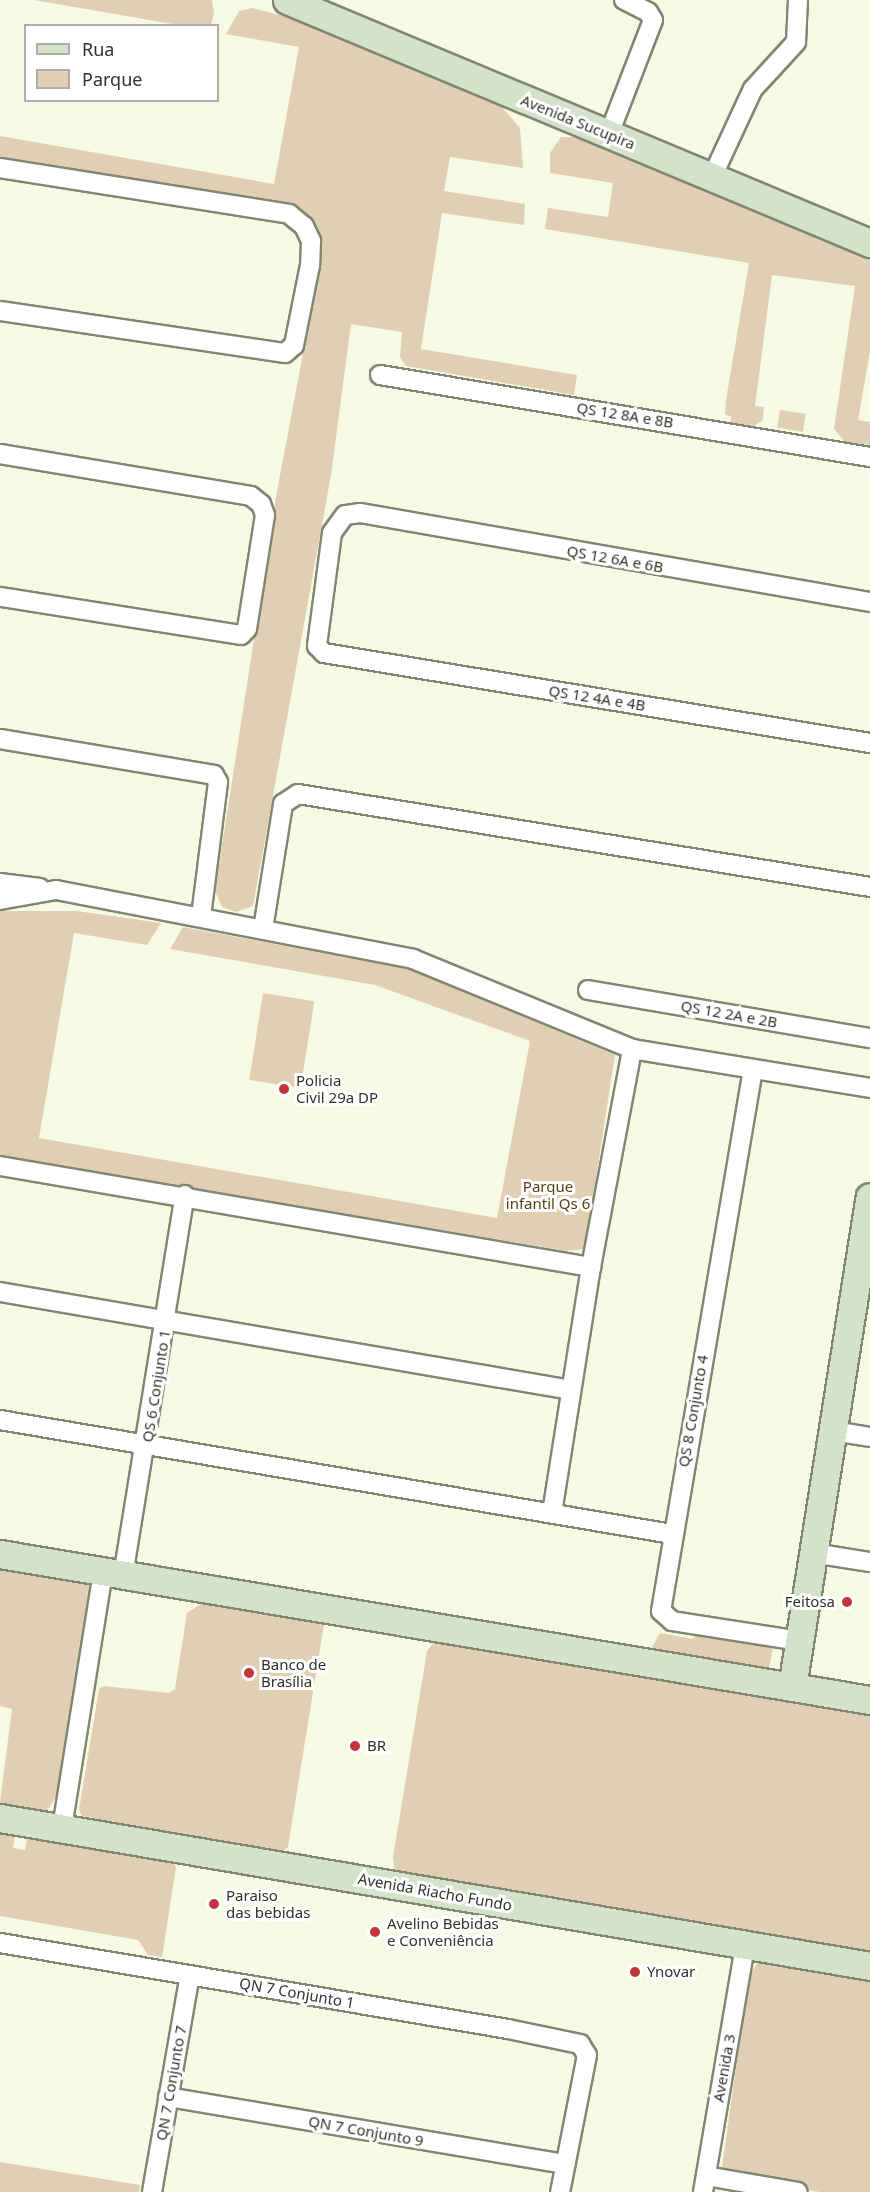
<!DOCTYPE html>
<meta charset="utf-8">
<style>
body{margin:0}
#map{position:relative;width:870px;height:2192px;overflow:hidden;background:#f6fae4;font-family:"Noto Sans",sans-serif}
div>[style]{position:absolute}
.green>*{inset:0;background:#e1cfb3;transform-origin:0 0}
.roads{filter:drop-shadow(2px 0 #818572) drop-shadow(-2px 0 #818572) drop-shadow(0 2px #818572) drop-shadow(0 -2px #818572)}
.street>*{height:18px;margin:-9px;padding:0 9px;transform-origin:9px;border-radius:9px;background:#fff}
.secondary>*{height:27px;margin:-13.5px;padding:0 13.5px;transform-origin:13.5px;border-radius:13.5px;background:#d3e2c9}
.dots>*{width:16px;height:16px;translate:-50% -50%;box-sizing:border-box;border:3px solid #fff;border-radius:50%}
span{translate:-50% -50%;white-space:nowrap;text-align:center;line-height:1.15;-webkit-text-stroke:6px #fff;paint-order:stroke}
.street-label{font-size:15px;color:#31322a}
.poi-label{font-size:15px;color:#31322a}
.left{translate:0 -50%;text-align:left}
.right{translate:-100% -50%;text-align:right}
.park-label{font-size:15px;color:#583f11}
.legend{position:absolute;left:24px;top:24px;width:195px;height:78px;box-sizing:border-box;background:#fff;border:2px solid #adadaa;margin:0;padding:8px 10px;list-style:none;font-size:18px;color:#31322a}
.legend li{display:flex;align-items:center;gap:12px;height:30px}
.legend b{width:30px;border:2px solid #adadaa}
</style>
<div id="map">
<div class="green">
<i style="clip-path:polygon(34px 0,212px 0,214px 13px,211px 25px,178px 25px)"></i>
<i style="clip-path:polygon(252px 8px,311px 23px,502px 107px,520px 128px,523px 168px,450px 157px,444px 191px,525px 204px,524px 225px,442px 213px,421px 349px,577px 375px,574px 395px,406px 366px,400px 357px,402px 332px,351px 324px,331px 475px,253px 906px,236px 912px,222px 907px,215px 891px,277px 491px,312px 306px,319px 236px,308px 217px,295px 208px,0 161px,0 136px,274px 184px,299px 47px,226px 34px,239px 11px)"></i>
<i style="clip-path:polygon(561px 137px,575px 137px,870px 258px,870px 351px,858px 420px,870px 422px,870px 445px,845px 442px,834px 429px,855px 286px,772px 275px,755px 406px,764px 407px,763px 420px,752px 427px,731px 423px,731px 416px,725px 415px,726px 400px,749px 263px,545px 229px,548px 208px,608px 217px,613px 183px,550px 173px,550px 153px)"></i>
<i style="left:780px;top:410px;width:26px;height:18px;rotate:9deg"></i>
<i style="clip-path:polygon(0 911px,77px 911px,161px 923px,147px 945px,74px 933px,39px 1138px,497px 1218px,530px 1041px,375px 985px,170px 949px,183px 927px,408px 969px,615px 1055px,585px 1249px,567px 1251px,0 1156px)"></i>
<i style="left:263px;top:993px;width:52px;height:88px;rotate:9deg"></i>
<i style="clip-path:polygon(0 1563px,87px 1582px,90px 1589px,58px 1793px,48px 1810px,38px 1813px,5px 1808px,0 1802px,12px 1709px,0 1706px)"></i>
<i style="clip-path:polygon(204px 1602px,324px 1624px,288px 1847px,281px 1853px,82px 1816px,79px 1810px,99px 1689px,104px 1686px,169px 1693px,175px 1689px,187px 1613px)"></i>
<i style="clip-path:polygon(698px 1628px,774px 1642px,768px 1673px,650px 1651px,660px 1633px,693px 1639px)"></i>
<i style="clip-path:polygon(435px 1640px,870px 1712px,870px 1953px,410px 1878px,395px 1872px,393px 1857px,427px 1651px)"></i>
<i style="clip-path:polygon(0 1828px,16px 1830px,13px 1848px,25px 1850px,28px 1832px,170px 1857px,176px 1867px,162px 1957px,148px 1955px,138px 1940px,0 1916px)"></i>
<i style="clip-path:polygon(771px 1957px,870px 1974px,870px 2192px,820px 2192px,733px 2178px,722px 2167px,749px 1975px,759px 1961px)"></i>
<i style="clip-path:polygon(0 2162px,140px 2185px,139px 2192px,0 2192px)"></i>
</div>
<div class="roads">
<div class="street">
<i style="left:609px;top:134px;width:122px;rotate:-68.9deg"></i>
<i style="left:653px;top:20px;width:9px;rotate:-122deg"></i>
<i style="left:648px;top:12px;width:27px;rotate:-153deg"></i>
<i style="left:0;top:168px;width:293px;rotate:9deg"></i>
<i style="left:289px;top:214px;width:19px;rotate:39deg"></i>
<i style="left:304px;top:226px;width:17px;rotate:65deg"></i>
<i style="left:311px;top:241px;width:24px;rotate:92deg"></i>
<i style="left:310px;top:265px;width:82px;rotate:101.3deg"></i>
<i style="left:294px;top:345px;width:12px;rotate:138deg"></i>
<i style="left:285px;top:353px;width:288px;rotate:-171.6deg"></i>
<i style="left:713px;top:175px;width:95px;rotate:-65.1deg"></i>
<i style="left:753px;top:89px;width:64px;rotate:-47.5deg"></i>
<i style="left:796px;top:42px;width:42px;rotate:-87.3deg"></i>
<i style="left:380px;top:375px;width:497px;rotate:9.5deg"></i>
<i style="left:0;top:454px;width:254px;rotate:9.5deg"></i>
<i style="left:251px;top:496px;width:13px;rotate:39deg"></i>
<i style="left:261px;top:504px;width:12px;rotate:70deg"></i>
<i style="left:265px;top:515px;width:115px;rotate:99deg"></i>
<i style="left:247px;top:629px;width:8px;rotate:135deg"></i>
<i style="left:241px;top:635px;width:244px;rotate:-171deg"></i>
<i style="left:870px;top:602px;width:518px;rotate:-170.1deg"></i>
<i style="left:360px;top:513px;width:15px;rotate:172deg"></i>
<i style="left:345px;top:515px;width:22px;rotate:126deg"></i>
<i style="left:332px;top:533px;width:114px;rotate:97.6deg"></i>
<i style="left:317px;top:646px;width:10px;rotate:45deg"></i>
<i style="left:324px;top:653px;width:553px;rotate:9.36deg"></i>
<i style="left:0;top:739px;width:217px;rotate:9.5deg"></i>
<i style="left:214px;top:775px;width:8px;rotate:60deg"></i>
<i style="left:218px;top:782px;width:136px;rotate:97.2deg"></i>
<i style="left:0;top:883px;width:40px;rotate:7.1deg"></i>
<i style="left:0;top:900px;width:57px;rotate:-10.1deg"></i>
<i style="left:56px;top:890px;width:364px;rotate:10.9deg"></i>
<i style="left:413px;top:959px;width:237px;rotate:22.3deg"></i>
<i style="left:632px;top:1049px;width:241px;rotate:9.3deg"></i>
<i style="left:263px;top:929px;width:127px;rotate:-80.9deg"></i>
<i style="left:283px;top:804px;width:18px;rotate:-34deg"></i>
<i style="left:298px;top:794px;width:580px;rotate:9.23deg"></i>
<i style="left:588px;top:990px;width:286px;rotate:9.7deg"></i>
<i style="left:753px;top:1069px;width:550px;rotate:99.63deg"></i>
<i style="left:661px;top:1611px;width:15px;rotate:42deg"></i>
<i style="left:672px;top:1621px;width:130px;rotate:8.9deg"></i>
<i style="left:0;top:1166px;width:600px;rotate:9.7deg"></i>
<i style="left:0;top:1292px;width:579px;rotate:9.74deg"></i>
<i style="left:0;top:1420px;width:682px;rotate:9.63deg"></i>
<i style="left:833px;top:1431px;width:37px;rotate:9deg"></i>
<i style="left:552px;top:1513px;width:249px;rotate:-81deg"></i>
<i style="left:591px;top:1267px;width:222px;rotate:-79.3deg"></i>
<i style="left:813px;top:1553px;width:58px;rotate:9deg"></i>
<i style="left:123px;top:1576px;width:386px;rotate:-80.8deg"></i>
<i style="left:62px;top:1828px;width:259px;rotate:-80.9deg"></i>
<i style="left:0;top:1943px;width:515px;rotate:9.61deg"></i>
<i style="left:508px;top:2029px;width:74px;rotate:11.8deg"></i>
<i style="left:580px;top:2044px;width:13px;rotate:58deg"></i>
<i style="left:587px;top:2055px;width:140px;rotate:101.1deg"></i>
<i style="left:168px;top:2097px;width:403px;rotate:9.6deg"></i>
<i style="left:706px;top:2176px;width:93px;rotate:9.9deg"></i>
<i style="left:152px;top:2192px;width:220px;rotate:-80.1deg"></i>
<i style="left:703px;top:2192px;width:251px;rotate:-80.3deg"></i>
</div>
<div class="secondary">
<i style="left:287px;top:0;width:632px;rotate:22.63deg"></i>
<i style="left:0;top:1554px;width:882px;rotate:9.53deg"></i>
<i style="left:792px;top:1687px;width:496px;rotate:-81deg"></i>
<i style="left:0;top:1818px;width:882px;rotate:9.65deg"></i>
</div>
</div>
<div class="dots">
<i style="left:284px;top:1089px;background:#c43439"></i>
<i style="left:847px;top:1602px;background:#c43439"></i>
<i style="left:249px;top:1673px;background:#c43439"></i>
<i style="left:355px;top:1746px;background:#c43439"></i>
<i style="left:214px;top:1904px;background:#c43439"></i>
<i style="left:375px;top:1932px;background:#c43439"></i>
<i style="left:635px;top:1972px;background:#c43439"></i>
</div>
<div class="street-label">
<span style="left:578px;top:122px;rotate:22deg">Avenida Sucupira</span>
<span style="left:625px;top:415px;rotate:9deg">QS 12 8A e 8B</span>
<span style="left:615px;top:559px;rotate:10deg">QS 12 6A e 6B</span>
<span style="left:597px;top:698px;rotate:9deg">QS 12 4A e 4B</span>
<span style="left:729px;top:1014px;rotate:10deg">QS 12 2A e 2B</span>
<span style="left:156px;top:1386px;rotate:-81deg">QS 6 Conjunto 1</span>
<span style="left:693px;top:1411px;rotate:-80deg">QS 8 Conjunto 4</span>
<span style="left:435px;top:1892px;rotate:10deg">Avenida Riacho Fundo</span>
<span style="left:297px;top:1993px;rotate:10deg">QN 7 Conjunto 1</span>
<span style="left:724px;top:2068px;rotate:-80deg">Avenida 3</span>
<span style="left:171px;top:2083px;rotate:-80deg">QN 7 Conjunto 7</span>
<span style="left:366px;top:2131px;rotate:10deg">QN 7 Conjunto 9</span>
</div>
<div class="poi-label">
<span class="left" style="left:296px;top:1089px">Policia<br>Civil 29a DP</span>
<span class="right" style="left:835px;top:1602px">Feitosa</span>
<span class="left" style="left:261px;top:1673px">Banco de<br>Brasília</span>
<span class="left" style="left:367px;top:1746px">BR</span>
<span class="left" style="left:226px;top:1904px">Paraiso<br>das bebidas</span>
<span class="left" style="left:387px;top:1932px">Avelino Bebidas<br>e Conveniência</span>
<span class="left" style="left:647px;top:1972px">Ynovar</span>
</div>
<div class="park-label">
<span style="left:548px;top:1195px">Parque<br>infantil Qs 6</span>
</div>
<ul class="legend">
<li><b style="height:8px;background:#d3e2c9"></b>Rua</li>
<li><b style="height:16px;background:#e1cfb3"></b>Parque</li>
</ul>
</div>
